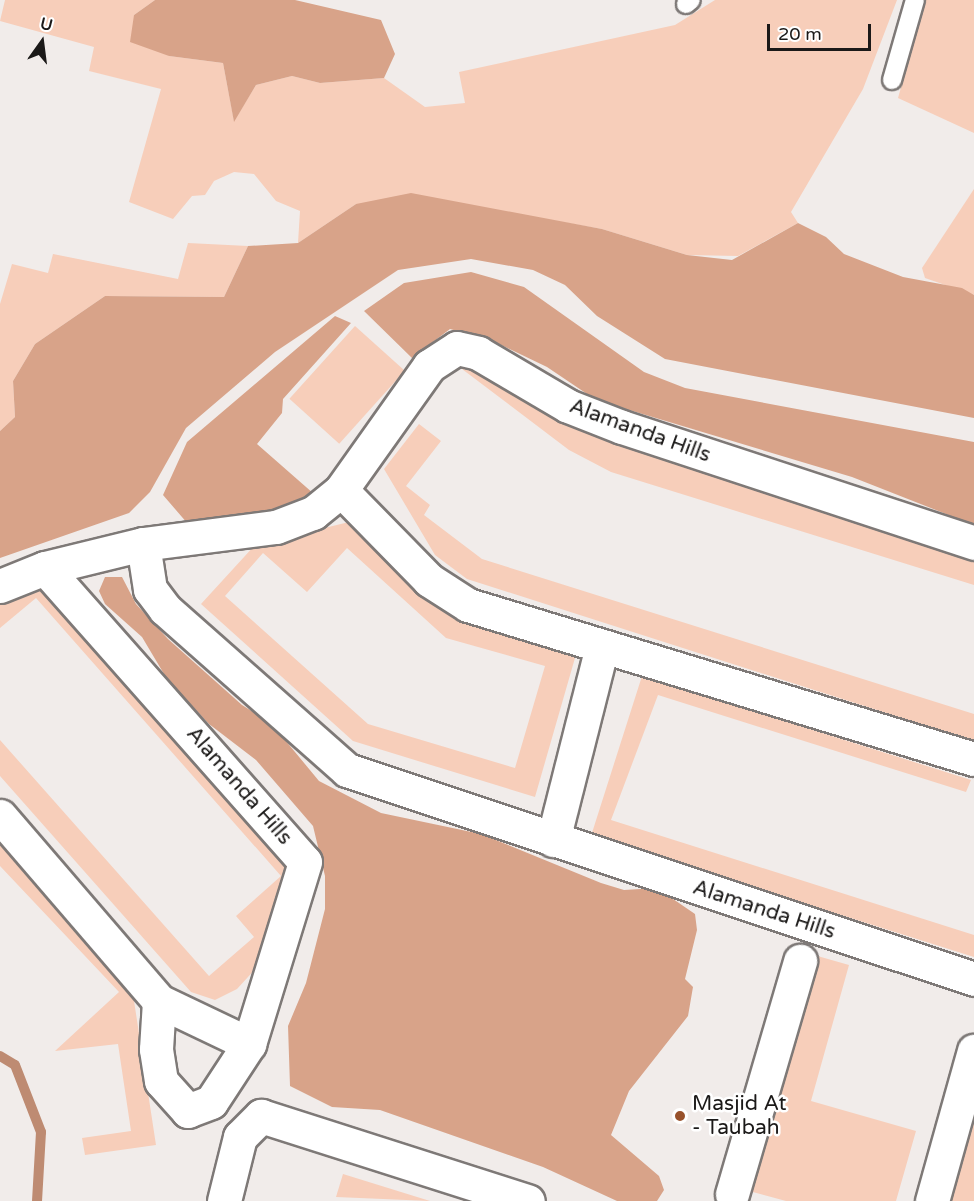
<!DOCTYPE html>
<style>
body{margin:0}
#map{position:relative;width:974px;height:1201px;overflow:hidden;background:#f1ecea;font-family:"Varela Round",sans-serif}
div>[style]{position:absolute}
.green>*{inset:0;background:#f7ceba;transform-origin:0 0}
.forest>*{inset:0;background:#d8a389}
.stream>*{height:10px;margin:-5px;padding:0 5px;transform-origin:5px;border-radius:5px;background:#be8b72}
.roads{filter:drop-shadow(2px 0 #7e7977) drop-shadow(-2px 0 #7e7977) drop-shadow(0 2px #7e7977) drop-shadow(0 -2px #7e7977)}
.service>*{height:18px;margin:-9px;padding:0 9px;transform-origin:9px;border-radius:9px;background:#fff}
.minor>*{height:33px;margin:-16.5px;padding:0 16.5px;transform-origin:16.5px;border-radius:16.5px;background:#fff}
.dots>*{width:16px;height:16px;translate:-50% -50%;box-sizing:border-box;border:3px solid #fff;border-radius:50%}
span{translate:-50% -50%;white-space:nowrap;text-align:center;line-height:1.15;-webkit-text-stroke:5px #fff;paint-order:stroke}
.street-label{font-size:21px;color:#1b1918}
.poi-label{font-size:21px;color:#1b1918}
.left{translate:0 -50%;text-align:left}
.north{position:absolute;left:12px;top:12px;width:60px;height:60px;-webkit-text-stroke:4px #fff;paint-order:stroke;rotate:14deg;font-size:16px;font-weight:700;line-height:24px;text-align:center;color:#1b1918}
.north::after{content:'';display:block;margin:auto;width:21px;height:27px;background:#1b1918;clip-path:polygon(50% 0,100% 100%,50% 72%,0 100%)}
.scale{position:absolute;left:767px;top:24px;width:104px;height:27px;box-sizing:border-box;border:3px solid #1b1918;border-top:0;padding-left:8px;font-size:18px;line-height:21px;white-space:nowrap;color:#1b1918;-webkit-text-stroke:4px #fff;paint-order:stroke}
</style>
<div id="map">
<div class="green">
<i style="clip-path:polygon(5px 0,155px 0,134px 15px,169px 56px,223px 63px,234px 121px,256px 85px,292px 76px,320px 83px,384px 78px,425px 107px,465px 103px,459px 72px,675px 25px,715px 0,897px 0,863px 89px,791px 212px,798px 223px,738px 256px,687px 255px,602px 229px,510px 213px,356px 204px,298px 243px,300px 211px,276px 201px,254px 174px,234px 172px,214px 181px,205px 195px,192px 196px,173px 219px,129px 202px,161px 89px,89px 71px,94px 47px,0 21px)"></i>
<i style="clip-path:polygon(926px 0,974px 0,974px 133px,898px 98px)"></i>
<i style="clip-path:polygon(974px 189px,974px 295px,925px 278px,922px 268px)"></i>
<i style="clip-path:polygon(188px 243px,248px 246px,224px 297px,105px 296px,35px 344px,13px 381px,15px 417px,0 431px,0 304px,12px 264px,48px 273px,53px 254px,178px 279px)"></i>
<i style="left:355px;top:326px;width:67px;height:98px;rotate:42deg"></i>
<i style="clip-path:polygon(469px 359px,516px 395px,619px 446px,974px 557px,974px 585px,611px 472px,569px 450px,462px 369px)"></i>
<i style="clip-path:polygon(419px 424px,441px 441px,406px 486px,430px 505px,424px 515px,482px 559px,974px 714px,974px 741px,467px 579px,435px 555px,384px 469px)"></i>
<i style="clip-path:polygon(evenodd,349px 522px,453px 616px,577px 651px,535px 797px,353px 741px,201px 604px,255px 545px,349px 522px,347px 548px,446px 638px,545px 666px,515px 768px,368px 724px,225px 596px,263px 553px,307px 592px,347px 548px)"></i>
<i style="clip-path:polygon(44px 581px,295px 865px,282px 877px,282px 895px,260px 964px,237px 989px,215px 1000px,191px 992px,0 776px,0 740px,209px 976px,254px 937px,236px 916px,281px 876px,36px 598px,0 628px,0 598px)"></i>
<i style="clip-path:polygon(642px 676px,971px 780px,966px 792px,658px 695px,611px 820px,974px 935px,974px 957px,591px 836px)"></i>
<i style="clip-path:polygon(0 842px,131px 981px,156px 1145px,85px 1155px,82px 1138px,131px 1131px,118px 1044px,55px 1051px,119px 992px,0 866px)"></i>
<i style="clip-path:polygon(814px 955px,849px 965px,811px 1101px,916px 1131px,896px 1201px,786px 1201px,749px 1191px)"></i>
<i style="clip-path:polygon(974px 1095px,974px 1201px,943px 1201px)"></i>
<i style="clip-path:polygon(343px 1174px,430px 1201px,336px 1197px)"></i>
</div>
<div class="forest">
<i style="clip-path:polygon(155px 0,295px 0,381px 20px,395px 54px,384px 78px,320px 83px,292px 76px,256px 85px,234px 122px,223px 63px,169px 56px,130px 42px,134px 15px)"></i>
<i style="clip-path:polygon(411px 193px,602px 229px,687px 255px,732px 260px,798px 223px,826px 237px,844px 254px,903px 277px,962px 288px,974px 295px,974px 418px,665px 359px,597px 316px,565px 285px,533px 270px,471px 259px,398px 270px,275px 352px,186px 428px,150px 492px,129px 513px,0 558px,0 431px,15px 417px,13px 381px,35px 344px,105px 296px,224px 297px,248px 246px,298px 243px,356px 204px)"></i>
<i style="clip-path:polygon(471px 272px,524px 287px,644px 372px,685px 388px,974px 442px,974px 525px,852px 477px,596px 400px,547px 367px,491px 340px,450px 329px,412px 358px,364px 311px,404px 283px)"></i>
<i style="clip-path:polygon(335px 316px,351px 323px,283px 399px,282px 413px,257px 444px,314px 494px,281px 515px,188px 524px,163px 495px,187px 442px)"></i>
<i style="clip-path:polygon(105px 577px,122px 577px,136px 604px,168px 639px,242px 705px,271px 723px,319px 781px,381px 813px,481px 834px,601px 883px,624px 890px,657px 888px,695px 914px,697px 930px,685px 979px,693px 987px,688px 1016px,629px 1091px,611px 1135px,659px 1176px,664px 1190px,657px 1201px,617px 1201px,543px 1167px,380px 1110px,332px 1107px,290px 1086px,288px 1026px,306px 983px,325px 909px,325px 876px,313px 826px,256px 760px,209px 724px,167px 679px,142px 637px,105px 604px,99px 591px)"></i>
</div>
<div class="stream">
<i style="left:0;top:1056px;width:17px;rotate:31deg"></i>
<i style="left:15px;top:1065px;width:72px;rotate:68.8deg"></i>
<i style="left:41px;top:1132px;width:69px;rotate:93.3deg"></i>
</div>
<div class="roads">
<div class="service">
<i style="left:686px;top:4px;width:6px;rotate:-39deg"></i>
<i style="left:892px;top:80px;width:83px;rotate:-74deg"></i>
</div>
<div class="minor">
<i style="left:341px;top:490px;width:126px;rotate:45.6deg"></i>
<i style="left:429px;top:580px;width:46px;rotate:32.7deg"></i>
<i style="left:468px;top:605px;width:529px;rotate:16.93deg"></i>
<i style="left:143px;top:544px;width:46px;rotate:81.2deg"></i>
<i style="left:150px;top:589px;width:25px;rotate:53deg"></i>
<i style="left:165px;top:609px;width:243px;rotate:41.5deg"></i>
<i style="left:347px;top:770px;width:661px;rotate:18.43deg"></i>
<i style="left:45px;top:568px;width:392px;rotate:48.5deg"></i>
<i style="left:305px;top:862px;width:190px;rotate:107.1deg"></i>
<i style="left:249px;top:1044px;width:69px;rotate:123.2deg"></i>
<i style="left:211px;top:1102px;width:25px;rotate:159deg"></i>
<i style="left:188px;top:1111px;width:40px;rotate:-132deg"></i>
<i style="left:161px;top:1081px;width:32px;rotate:-99deg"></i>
<i style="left:156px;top:1049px;width:48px;rotate:-86.4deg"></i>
<i style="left:0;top:586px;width:48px;rotate:-21.8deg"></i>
<i style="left:45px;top:568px;width:101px;rotate:-13.8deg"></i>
<i style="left:143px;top:544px;width:134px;rotate:-7.3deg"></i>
<i style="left:276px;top:527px;width:40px;rotate:-21deg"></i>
<i style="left:313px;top:513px;width:36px;rotate:-39deg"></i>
<i style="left:341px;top:490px;width:152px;rotate:-54.6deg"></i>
<i style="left:429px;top:366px;width:33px;rotate:-33deg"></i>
<i style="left:457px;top:348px;width:22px;rotate:13deg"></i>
<i style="left:478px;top:353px;width:104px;rotate:30.5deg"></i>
<i style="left:568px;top:406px;width:58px;rotate:21.3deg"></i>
<i style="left:622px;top:427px;width:371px;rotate:18.2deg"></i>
<i style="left:0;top:816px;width:244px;rotate:49.3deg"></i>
<i style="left:159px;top:1001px;width:100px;rotate:25.5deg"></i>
<i style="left:553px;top:840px;width:200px;rotate:-75.8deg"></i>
<i style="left:732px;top:1194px;width:243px;rotate:-73.7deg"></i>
<i style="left:224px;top:1201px;width:66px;rotate:-76deg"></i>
<i style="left:240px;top:1137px;width:30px;rotate:-45deg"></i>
<i style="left:261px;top:1116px;width:280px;rotate:17.7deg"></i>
<i style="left:932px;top:1201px;width:156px;rotate:-74.4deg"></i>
</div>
</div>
<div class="dots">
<i style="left:680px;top:1116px;background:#98512b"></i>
</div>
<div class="street-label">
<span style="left:640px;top:431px;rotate:20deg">Alamanda Hills</span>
<span style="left:239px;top:786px;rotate:49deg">Alamanda Hills</span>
<span style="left:764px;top:910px;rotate:18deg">Alamanda Hills</span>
</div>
<div class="poi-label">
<span class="left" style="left:692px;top:1116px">Masjid At<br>- Taubah</span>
</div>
<div class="north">U</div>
<div class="scale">20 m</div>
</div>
